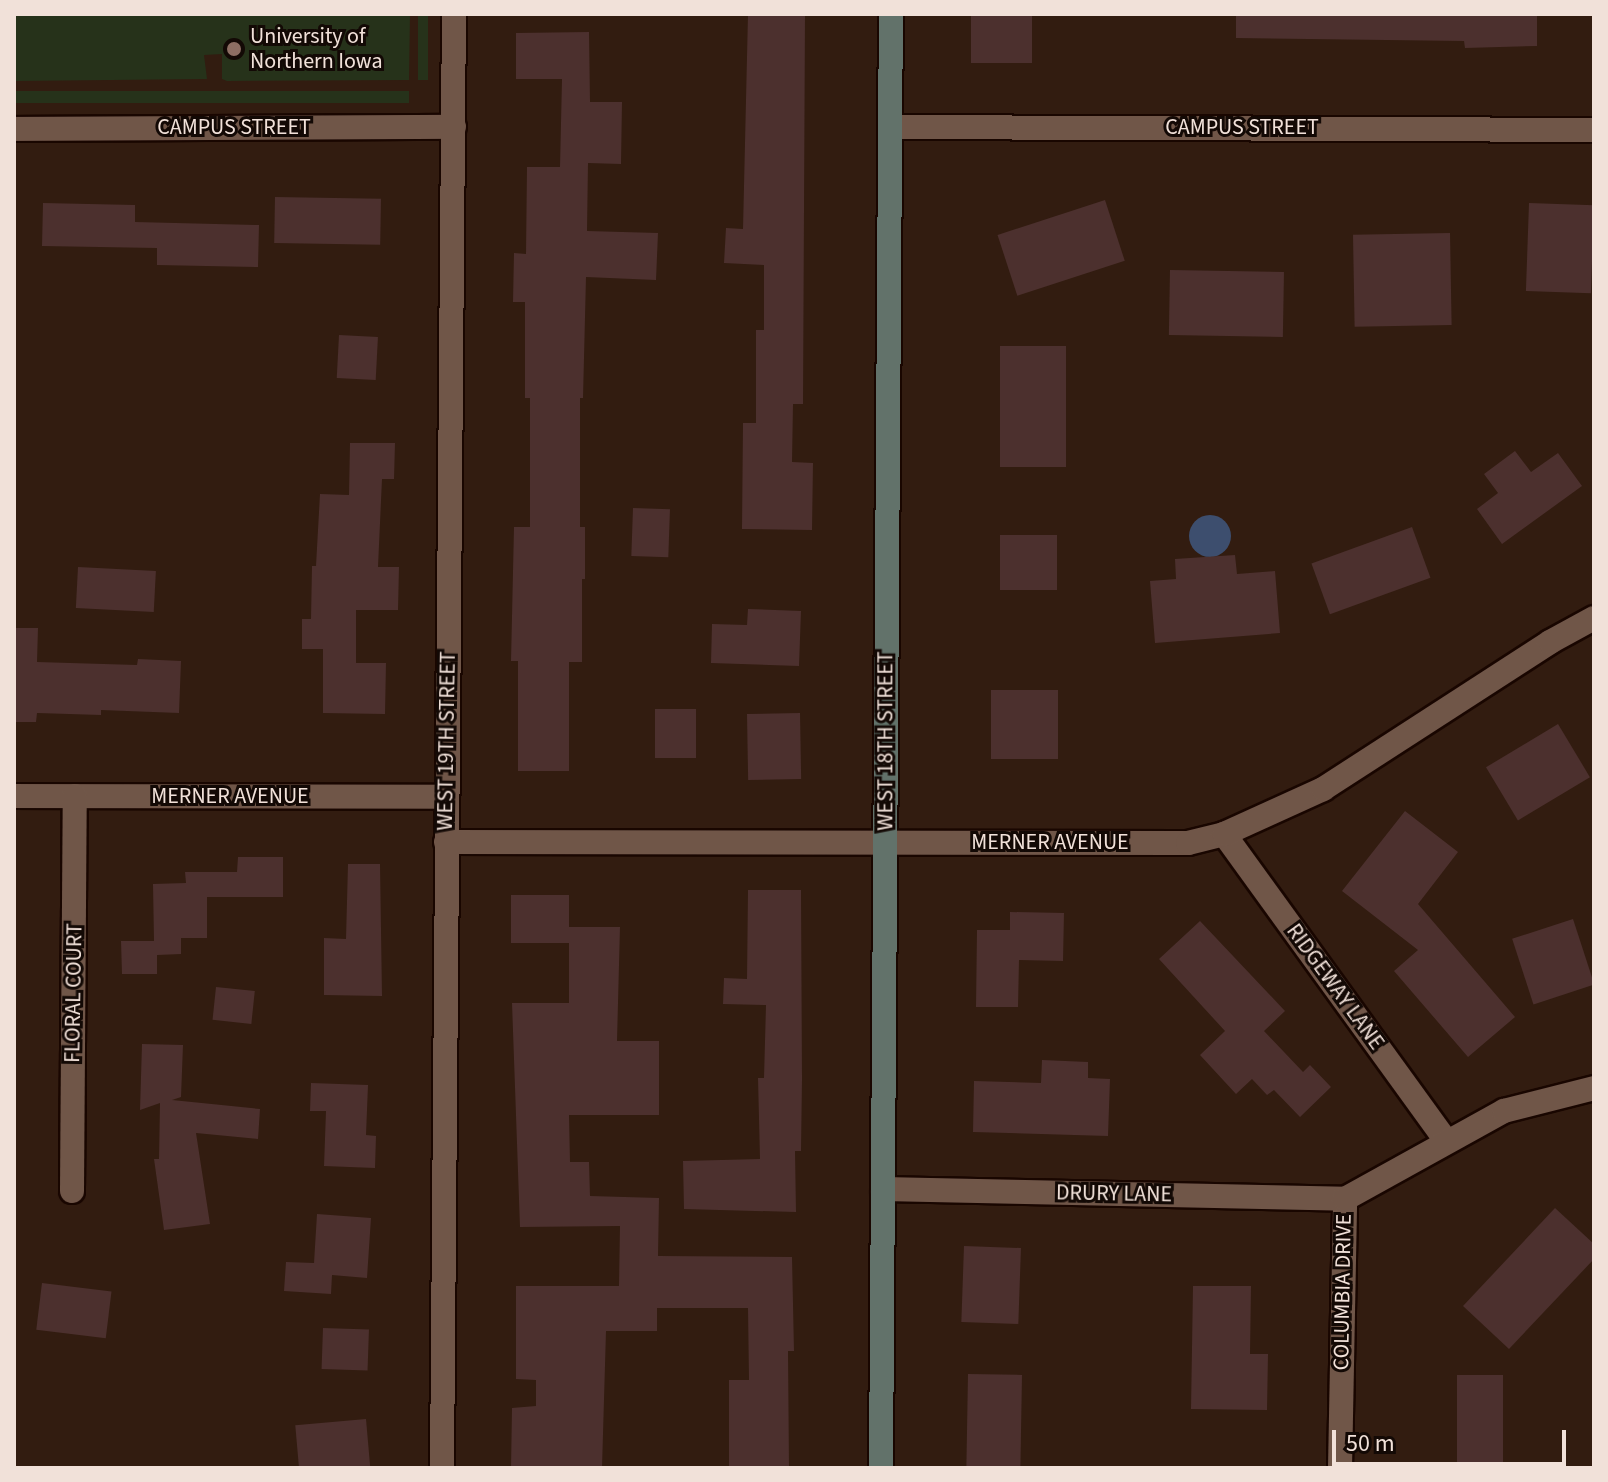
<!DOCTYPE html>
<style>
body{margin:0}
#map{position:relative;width:1608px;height:1482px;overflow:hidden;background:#321c10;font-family:"Source Sans 3",sans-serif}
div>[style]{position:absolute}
.green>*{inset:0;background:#26321a;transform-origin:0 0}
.water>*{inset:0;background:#3d4e6e}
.round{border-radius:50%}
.building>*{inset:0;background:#4c302e;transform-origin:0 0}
.roads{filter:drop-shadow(2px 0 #190600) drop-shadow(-2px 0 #190600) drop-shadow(0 2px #190600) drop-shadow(0 -2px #190600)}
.street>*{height:24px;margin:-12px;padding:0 12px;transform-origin:12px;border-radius:12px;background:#705648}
.secondary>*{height:24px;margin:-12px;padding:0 12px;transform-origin:12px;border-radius:12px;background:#62726a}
.dots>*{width:22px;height:22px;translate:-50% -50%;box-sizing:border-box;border:4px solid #130905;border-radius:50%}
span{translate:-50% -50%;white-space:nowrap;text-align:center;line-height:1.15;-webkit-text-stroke:6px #130905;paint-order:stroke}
.poi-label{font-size:22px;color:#f1e1d9}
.left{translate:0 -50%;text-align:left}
.street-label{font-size:22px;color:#f1e1d9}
.frame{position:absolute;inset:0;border:16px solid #f1e1d9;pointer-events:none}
.scale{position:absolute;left:1332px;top:1430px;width:234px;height:36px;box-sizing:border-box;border:4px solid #f1e1d9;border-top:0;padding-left:10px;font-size:24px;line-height:28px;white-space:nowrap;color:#f1e1d9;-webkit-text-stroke:6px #130905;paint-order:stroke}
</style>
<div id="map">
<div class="green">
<i style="clip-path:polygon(14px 14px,410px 14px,409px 80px,227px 81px,222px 79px,222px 54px,204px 55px,207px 79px,14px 81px)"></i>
<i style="left:418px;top:14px;width:10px;height:66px"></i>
<i style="left:14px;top:91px;width:395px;height:12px"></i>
</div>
<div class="water">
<i class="round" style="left:1189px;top:515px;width:42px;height:42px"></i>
</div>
<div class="building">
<i style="clip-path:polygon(748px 14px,805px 14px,803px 404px,793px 404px,792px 462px,813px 463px,812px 530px,742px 529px,743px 423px,756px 423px,756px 330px,764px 330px,764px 265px,724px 263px,726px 228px,743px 229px)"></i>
<i style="left:971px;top:14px;width:61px;height:49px"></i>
<i style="clip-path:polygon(1236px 14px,1537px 14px,1537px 46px,1465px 48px,1464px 41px,1236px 38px)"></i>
<i style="clip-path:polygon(589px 32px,590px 102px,622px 102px,621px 164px,588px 163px,587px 231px,658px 233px,656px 280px,586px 277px,583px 398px,580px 398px,580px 527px,585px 527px,585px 579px,582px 579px,582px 662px,569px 662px,569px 771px,518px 771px,518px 661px,511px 661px,514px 527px,530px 527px,530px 398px,525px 398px,525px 302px,513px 302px,514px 253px,526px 254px,527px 167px,560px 167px,562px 79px,516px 79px,516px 33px)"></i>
<i style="left:275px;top:197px;width:106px;height:46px;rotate:1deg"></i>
<i style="left:1105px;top:200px;width:64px;height:113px;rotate:72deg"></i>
<i style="clip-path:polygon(43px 203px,135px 205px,135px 222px,259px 225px,258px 267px,157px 265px,157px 248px,42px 246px)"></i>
<i style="left:1529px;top:203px;width:65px;height:88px;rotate:2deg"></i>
<i style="left:1450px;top:233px;width:92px;height:97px;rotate:89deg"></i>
<i style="left:1170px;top:270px;width:114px;height:65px;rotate:1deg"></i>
<i style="left:339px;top:335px;width:39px;height:43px;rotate:3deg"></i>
<i style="left:1000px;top:346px;width:66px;height:121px"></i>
<i style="clip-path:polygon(350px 443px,395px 443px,394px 479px,382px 479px,378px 567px,399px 567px,398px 610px,356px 610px,356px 663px,386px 663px,385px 714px,323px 713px,323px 649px,302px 649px,302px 619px,311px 619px,312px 566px,316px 566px,320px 494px,349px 495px)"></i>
<i style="clip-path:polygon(1515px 451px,1531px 472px,1558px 453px,1582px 486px,1502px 544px,1477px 509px,1498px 493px,1484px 474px)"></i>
<i style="left:633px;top:508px;width:37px;height:48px;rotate:2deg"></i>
<i style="left:1412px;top:527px;width:54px;height:107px;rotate:70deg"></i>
<i style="left:1000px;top:535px;width:57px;height:55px"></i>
<i style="clip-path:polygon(1235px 555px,1237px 574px,1275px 571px,1280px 633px,1155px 643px,1150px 581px,1176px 579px,1175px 559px)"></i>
<i style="left:78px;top:567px;width:78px;height:41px;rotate:3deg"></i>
<i style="clip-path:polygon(748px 609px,801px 611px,799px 666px,711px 663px,712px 624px,747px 625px)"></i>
<i style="clip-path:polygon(14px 628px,38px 628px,37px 662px,137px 665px,138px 659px,181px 661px,179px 713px,101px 710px,101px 715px,37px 713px,36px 722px,14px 722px)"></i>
<i style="left:991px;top:690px;width:67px;height:69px"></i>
<i style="left:655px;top:709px;width:41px;height:49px"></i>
<i style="left:800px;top:713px;width:66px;height:53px;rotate:89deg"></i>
<i style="left:1558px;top:724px;width:62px;height:84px;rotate:59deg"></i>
<i style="clip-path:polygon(1405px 811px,1458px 852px,1418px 904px,1515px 1017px,1468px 1057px,1394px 971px,1418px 950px,1342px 891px)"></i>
<i style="clip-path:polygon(238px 857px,283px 857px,283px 897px,207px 897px,207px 938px,181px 938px,181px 954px,157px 955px,157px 974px,122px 974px,121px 941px,154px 941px,153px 884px,186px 883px,185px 872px,237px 872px)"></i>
<i style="clip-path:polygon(348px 864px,380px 864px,382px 996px,324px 995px,324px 938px,346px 939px)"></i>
<i style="clip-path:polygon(748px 890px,801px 890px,802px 1079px,801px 1151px,795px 1151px,796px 1212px,684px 1209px,683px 1161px,760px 1159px,758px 1078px,764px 1078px,766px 1005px,723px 1004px,724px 978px,747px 979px)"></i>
<i style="clip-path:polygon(511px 895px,569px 895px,569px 927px,620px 927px,617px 1041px,659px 1041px,659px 1115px,569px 1115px,570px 1162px,589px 1162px,590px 1196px,659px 1198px,658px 1256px,792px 1257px,794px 1351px,788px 1351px,789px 1468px,729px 1468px,729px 1380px,749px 1380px,748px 1308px,657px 1308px,657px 1331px,606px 1331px,602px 1468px,511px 1468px,512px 1408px,536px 1406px,536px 1380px,516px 1379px,516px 1286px,619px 1286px,620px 1226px,520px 1227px,512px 1003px,569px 1003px,569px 943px,511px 943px)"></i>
<i style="clip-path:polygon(1010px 912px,1064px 913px,1063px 961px,1019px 960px,1018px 1007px,976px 1007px,977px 930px,1010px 930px)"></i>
<i style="left:1573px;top:919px;width:69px;height:64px;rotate:72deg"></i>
<i style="clip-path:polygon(1200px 921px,1285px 1011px,1264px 1031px,1303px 1072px,1310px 1065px,1331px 1087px,1300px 1117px,1274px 1090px,1267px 1095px,1252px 1079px,1236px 1094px,1200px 1055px,1225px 1031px,1159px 959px)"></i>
<i style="left:216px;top:987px;width:39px;height:33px;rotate:6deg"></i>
<i style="clip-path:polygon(142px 1044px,183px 1045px,181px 1097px,172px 1100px,260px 1109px,258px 1139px,196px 1133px,210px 1224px,164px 1230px,154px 1159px,159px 1159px,160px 1103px,140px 1110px)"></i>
<i style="clip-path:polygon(1042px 1060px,1088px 1062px,1088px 1078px,1110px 1079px,1108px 1136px,973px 1132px,974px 1081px,1041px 1083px)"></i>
<i style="clip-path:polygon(311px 1083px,368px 1085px,366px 1135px,376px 1136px,375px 1168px,324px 1166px,326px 1111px,310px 1111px)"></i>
<i style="clip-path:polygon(1555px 1208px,1594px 1244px,1594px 1259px,1509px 1349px,1463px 1306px)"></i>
<i style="clip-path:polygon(317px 1214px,371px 1218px,367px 1278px,332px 1275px,331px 1294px,284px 1291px,286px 1262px,314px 1263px)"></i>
<i style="left:964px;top:1246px;width:57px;height:76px;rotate:2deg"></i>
<i style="left:42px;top:1283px;width:70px;height:47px;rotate:7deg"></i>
<i style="clip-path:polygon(1193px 1286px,1251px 1286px,1250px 1354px,1268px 1354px,1267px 1410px,1191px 1409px)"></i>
<i style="left:323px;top:1328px;width:46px;height:41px;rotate:2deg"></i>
<i style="left:968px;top:1374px;width:54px;height:94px;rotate:1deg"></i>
<i style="left:1457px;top:1375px;width:46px;height:90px"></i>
<i style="left:366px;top:1419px;width:49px;height:71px;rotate:85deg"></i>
</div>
<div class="roads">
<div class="street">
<i style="left:890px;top:127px;width:704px;rotate:0.24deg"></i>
<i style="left:14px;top:129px;width:440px;rotate:-0.3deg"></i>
<i style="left:14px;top:796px;width:433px;rotate:0.1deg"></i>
<i style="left:1224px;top:834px;width:379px;rotate:54.1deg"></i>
<i style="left:446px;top:842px;width:742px;rotate:0.08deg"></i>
<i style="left:1188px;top:843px;width:37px;rotate:-14deg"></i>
<i style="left:1224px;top:834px;width:109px;rotate:-24.4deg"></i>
<i style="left:1323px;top:789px;width:270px;rotate:-32.9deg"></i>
<i style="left:1550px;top:642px;width:50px;rotate:-28.6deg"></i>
<i style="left:883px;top:1189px;width:462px;rotate:1.2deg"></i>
<i style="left:72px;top:1191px;width:395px;rotate:-89.6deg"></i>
<i style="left:442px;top:1468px;width:1454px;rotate:-89.53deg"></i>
<i style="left:1340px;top:1468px;width:269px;rotate:-88.9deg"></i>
<i style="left:1345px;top:1199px;width:182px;rotate:-29deg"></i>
<i style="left:1504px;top:1111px;width:93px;rotate:-14.3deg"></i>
</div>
<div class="secondary">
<i style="left:881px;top:1468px;width:1454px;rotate:-89.61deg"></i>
</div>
</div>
<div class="dots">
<i style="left:234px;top:49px;background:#8d6e63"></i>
</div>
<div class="poi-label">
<span class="left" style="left:250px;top:49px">University of<br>Northern Iowa</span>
</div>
<div class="street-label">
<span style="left:234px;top:128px">CAMPUS STREET</span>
<span style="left:1242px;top:128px">CAMPUS STREET</span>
<span style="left:447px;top:741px;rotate:-89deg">WEST 19TH STREET</span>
<span style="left:886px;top:741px;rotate:-90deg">WEST 18TH STREET</span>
<span style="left:230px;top:797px">MERNER AVENUE</span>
<span style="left:1050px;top:843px">MERNER AVENUE</span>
<span style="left:1335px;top:987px;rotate:54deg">RIDGEWAY LANE</span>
<span style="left:74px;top:993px;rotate:-89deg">FLORAL COURT</span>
<span style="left:1114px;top:1194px;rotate:1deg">DRURY LANE</span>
<span style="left:1343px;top:1292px;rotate:-89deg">COLUMBIA DRIVE</span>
</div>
<div class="frame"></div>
<div class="scale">50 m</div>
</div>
